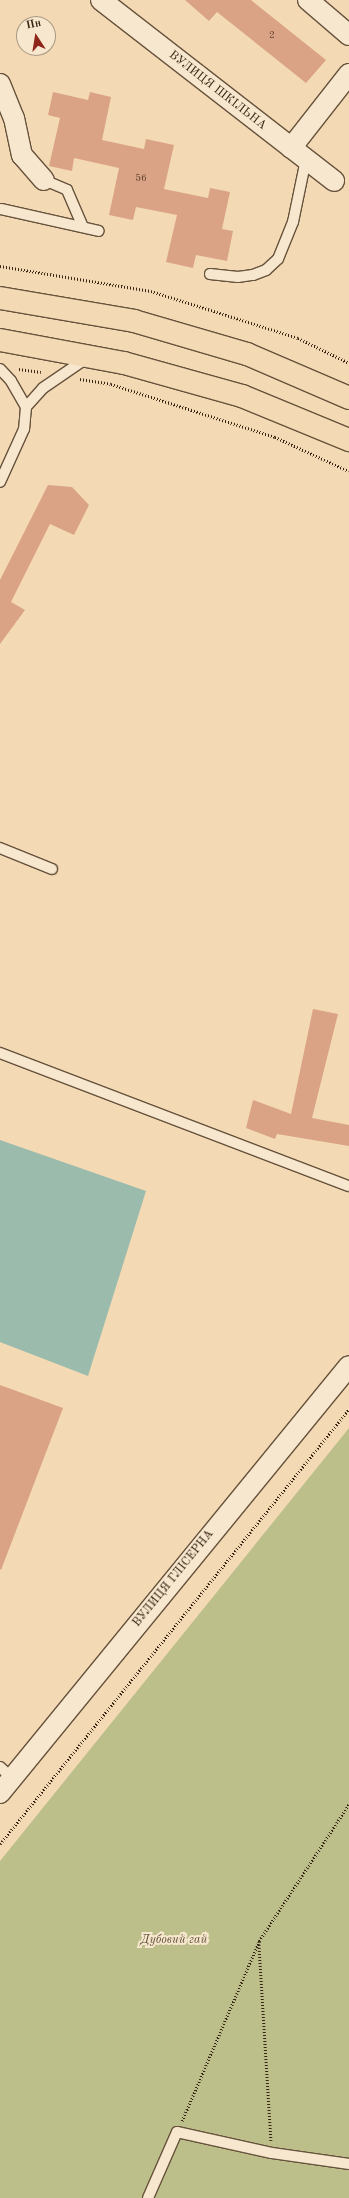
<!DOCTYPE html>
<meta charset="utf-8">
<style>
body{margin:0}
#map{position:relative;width:349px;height:2198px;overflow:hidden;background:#f3dab4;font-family:"Old Standard TT",serif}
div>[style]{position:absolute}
.green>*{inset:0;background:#bdbf8b}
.water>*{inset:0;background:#9bbbad}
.building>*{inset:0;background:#dba385}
.path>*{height:2.5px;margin-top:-1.25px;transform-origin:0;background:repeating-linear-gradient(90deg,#382514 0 1px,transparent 0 3px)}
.roads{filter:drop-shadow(1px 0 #67523c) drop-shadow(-1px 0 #67523c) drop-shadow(0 1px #67523c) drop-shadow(0 -1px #67523c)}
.lane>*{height:10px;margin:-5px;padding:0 5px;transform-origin:5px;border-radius:5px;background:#f7e7ce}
.street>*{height:20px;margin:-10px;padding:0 10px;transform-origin:10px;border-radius:10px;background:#f7e7ce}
.primary>*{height:22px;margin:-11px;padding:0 11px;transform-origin:11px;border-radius:11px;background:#f3dab4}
span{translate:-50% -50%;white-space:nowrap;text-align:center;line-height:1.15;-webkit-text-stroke:4px #f7e7ce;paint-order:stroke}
.number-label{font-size:10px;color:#614430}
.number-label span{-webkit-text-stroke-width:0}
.street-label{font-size:12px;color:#382514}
.park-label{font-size:12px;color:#594c32;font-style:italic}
.north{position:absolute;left:16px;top:16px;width:40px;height:40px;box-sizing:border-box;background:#f7e7ce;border:1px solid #ab9984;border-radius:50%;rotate:348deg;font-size:11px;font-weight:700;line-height:16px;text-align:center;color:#382514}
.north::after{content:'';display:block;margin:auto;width:14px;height:18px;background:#8f2418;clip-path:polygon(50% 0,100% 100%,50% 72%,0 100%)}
</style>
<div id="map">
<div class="green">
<i style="clip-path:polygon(349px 1428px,349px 2198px,0 2198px,0 1861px)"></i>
</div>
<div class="water">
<i style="clip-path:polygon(0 1140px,146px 1191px,88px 1376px,0 1342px)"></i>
</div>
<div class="building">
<i style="clip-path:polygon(185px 0,251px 0,326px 60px,306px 83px,217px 12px,209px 21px)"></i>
<i style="clip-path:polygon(53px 92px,88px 100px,90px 92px,111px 97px,102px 140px,144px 149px,146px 139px,174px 145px,164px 189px,208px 198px,210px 188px,230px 192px,222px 229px,233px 231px,227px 261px,196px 255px,193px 268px,166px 262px,177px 215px,136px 207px,133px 220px,109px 215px,119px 168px,74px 158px,72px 171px,49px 166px,60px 118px,48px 115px)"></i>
<i style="clip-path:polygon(48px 485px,72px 487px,89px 505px,74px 535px,50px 524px,11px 602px,25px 610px,0 644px,0 580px)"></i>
<i style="clip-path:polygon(313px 1009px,338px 1014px,312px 1118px,349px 1125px,349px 1146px,277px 1134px,275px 1139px,246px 1128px,253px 1100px,291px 1114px)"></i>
<i style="clip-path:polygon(0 1385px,63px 1408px,1px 1570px,0 1569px)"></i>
</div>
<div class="path">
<i style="left:0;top:266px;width:153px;rotate:9.4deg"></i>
<i style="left:151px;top:291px;width:154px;rotate:17.7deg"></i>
<i style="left:298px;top:338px;width:57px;rotate:26.1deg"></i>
<i style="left:19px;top:369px;width:22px;rotate:8deg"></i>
<i style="left:80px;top:379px;width:31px;rotate:9deg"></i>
<i style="left:111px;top:384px;width:172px;rotate:17.9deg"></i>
<i style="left:275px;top:437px;width:81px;rotate:24.7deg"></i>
<i style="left:0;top:1844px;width:558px;rotate:-51.26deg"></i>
<i style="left:259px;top:1942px;width:199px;rotate:86.5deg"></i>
<i style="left:182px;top:2121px;width:196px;rotate:-66.8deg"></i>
<i style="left:259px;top:1941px;width:164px;rotate:-56.7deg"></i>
</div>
<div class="roads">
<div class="lane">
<i style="left:44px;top:180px;width:25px;rotate:23deg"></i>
<i style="left:67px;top:190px;width:40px;rotate:66.6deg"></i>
<i style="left:1px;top:209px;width:100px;rotate:12.7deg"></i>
<i style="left:210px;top:274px;width:28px;rotate:6deg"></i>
<i style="left:238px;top:277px;width:15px;rotate:-8deg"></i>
<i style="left:253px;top:275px;width:14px;rotate:-21deg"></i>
<i style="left:266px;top:270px;width:16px;rotate:-43deg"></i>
<i style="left:278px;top:259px;width:40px;rotate:-68deg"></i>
<i style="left:293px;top:222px;width:64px;rotate:-78.3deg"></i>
<i style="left:0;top:369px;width:16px;rotate:47deg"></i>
<i style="left:11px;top:381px;width:30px;rotate:60deg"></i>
<i style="left:26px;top:407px;width:22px;rotate:95deg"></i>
<i style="left:24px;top:429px;width:58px;rotate:114.4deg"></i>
<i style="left:26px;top:407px;width:25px;rotate:-48deg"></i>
<i style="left:43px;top:388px;width:53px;rotate:-34.3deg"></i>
<i style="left:0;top:848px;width:56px;rotate:22deg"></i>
<i style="left:0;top:1053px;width:373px;rotate:20.9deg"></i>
<i style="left:0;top:1767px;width:16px;rotate:43deg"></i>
<i style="left:148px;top:2198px;width:72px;rotate:-66.3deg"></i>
<i style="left:177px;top:2132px;width:97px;rotate:12.5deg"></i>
<i style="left:272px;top:2153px;width:78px;rotate:8.1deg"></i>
</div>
<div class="street">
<i style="left:101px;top:0;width:295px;rotate:37.8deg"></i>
<i style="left:308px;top:0;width:54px;rotate:40.5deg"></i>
<i style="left:0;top:84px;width:37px;rotate:68deg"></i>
<i style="left:14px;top:118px;width:38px;rotate:78deg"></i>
<i style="left:22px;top:155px;width:33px;rotate:49deg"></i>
<i style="left:291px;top:148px;width:94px;rotate:-51.9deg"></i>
<i style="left:0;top:1793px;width:551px;rotate:-50.74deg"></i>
</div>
<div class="primary">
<i style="left:0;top:298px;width:136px;rotate:9.7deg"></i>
<i style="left:134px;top:321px;width:118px;rotate:16.3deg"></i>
<i style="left:247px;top:354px;width:111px;rotate:23.3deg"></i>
<i style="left:0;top:340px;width:126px;rotate:10.5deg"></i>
<i style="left:124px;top:363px;width:123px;rotate:15.6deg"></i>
<i style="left:242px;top:396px;width:116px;rotate:22.4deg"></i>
</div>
</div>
<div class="number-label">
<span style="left:272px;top:36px">2</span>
<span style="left:141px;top:179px">56</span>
</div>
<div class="street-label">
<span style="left:217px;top:91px;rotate:38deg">ВУЛИЦЯ ШКІЛЬНА</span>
<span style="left:174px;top:1579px;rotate:-51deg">ВУЛИЦЯ ГЛІСЕРНА</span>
</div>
<div class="park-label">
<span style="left:174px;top:1941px">Дубовий гай</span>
</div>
<div class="north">Пн</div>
</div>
